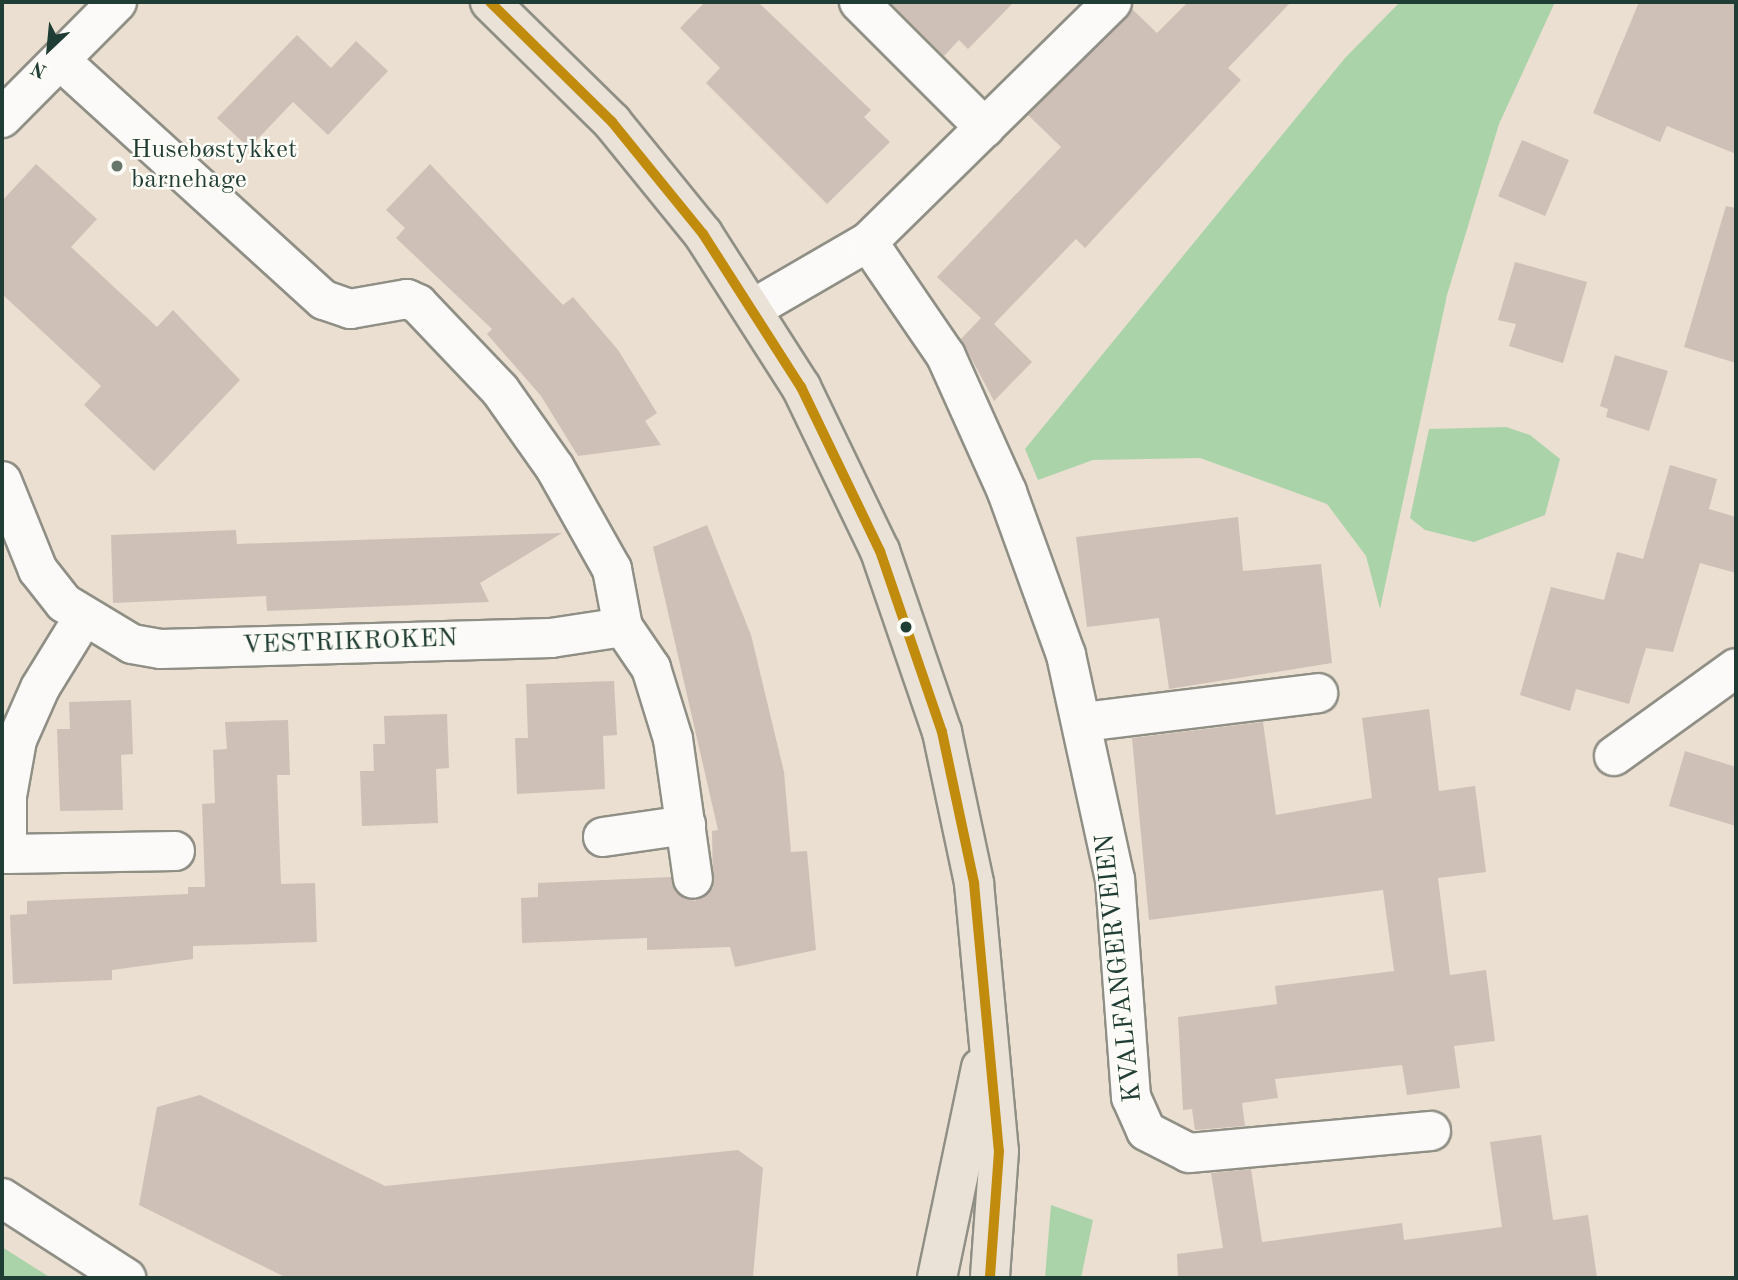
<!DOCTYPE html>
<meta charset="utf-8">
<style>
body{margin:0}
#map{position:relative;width:1738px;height:1280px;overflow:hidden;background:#eadfd0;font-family:"Old Standard TT",serif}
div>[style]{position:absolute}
.green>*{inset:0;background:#abd3aa}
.building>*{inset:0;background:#cec0b6;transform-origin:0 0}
.roads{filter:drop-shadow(2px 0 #908f86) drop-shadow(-2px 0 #908f86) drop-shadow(0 2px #908f86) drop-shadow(0 -2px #908f86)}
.minor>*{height:38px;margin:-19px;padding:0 19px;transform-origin:19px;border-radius:19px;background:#fcfaf8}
.major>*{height:38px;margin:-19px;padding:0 19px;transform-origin:19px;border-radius:19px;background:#ebe2d7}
.bus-1>*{height:10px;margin:-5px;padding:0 5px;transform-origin:5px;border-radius:5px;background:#c18c0d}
.dots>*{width:19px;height:19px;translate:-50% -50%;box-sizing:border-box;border:4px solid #fdfcf7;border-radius:50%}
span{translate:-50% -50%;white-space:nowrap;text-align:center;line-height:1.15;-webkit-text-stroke:5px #fdfcf7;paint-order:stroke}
.poi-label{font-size:26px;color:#1f3d34}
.left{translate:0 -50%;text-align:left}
.street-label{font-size:26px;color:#1f3d34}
.frame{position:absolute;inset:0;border:4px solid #1f3d34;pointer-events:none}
.north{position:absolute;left:14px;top:14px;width:70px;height:70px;-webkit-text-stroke:5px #fdfcf7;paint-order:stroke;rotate:206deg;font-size:19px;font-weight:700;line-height:28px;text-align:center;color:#1f3d34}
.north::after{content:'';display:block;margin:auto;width:24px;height:32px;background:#1f3d34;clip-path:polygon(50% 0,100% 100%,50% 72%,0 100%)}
</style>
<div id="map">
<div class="green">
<i style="clip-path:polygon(1400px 2px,1555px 2px,1499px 124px,1447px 295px,1380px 609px,1366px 556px,1327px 504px,1200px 458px,1093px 460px,1038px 480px,1025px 449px,1345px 58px)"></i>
<i style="clip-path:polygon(1506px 427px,1530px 435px,1560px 459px,1545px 515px,1474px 542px,1425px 530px,1410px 518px,1429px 429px)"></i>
<i style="clip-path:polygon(1051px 1205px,1093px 1220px,1081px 1278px,1045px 1278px)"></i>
<i style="clip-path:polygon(2px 1247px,51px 1278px,2px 1278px)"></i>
</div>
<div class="building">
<i style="clip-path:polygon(705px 2px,758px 2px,871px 110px,864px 117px,890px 142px,827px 204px,706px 83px,720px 68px,680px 28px)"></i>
<i style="clip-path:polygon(890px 2px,1014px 2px,968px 49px,959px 40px,944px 56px)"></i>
<i style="clip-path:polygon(1188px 2px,1291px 2px,1228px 68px,1241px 80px,1085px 248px,1076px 239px,994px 324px,1032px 362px,994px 401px,961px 339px,981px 318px,937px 277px,1061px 147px,1028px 115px,1132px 9px,1157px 33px)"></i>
<i style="clip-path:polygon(1639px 2px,1736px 2px,1736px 154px,1667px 126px,1660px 142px,1593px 113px)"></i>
<i style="clip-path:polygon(297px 35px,331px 68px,356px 41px,388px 71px,328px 135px,293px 102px,249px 148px,217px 118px)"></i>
<i style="left:1522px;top:140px;width:51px;height:61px;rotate:23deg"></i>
<i style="clip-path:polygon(36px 164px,97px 219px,71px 247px,157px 327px,173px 310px,240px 380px,154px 471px,84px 405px,101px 386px,2px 294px,2px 201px)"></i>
<i style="clip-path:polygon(430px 164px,563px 305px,573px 297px,618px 350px,657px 413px,645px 421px,661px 445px,578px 456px,541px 396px,487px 334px,492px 329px,396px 238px,405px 228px,386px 210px)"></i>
<i style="clip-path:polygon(1726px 206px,1736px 208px,1736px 363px,1684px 347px)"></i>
<i style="clip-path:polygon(1515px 262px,1587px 282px,1563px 363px,1509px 346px,1516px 324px,1498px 320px)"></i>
<i style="clip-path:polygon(1615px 355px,1668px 371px,1649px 431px,1606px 417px,1608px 409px,1600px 406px)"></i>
<i style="clip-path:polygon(1670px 465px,1717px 479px,1709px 509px,1736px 517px,1736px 573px,1700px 563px,1673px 652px,1646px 648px,1629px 704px,1576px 689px,1570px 711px,1520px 695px,1551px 587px,1604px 600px,1617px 552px,1643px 559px)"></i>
<i style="clip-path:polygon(1238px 517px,1243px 571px,1321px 564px,1332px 663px,1169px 689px,1159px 618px,1087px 627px,1076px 537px)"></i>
<i style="clip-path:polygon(707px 525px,751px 635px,784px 772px,791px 852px,807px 851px,816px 950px,735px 967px,730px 947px,647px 950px,647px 938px,522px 943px,521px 898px,538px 897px,538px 883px,671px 877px,676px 893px,695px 901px,713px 888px,712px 831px,718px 830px,653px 547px)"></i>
<i style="clip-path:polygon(236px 530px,237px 544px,562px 533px,480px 583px,489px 602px,267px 611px,266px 596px,113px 603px,111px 535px)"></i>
<i style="clip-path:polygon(614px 681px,617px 735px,603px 736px,605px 789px,517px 794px,515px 738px,528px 738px,526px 684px)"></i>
<i style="clip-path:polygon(131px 700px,133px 754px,121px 755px,123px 810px,60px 811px,57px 729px,70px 729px,69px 702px)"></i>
<i style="clip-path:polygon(1429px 709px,1439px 791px,1475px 786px,1486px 872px,1438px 878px,1450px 975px,1486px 970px,1495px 1041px,1454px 1046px,1460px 1088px,1407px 1095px,1402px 1065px,1275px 1079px,1278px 1098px,1242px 1103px,1245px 1126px,1195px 1130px,1192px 1109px,1183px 1110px,1178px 1017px,1277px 1004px,1275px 986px,1394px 971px,1383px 890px,1149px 920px,1132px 738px,1263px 722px,1276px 815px,1372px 798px,1362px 718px)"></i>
<i style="clip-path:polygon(447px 714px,449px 768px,436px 769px,438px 823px,362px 826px,360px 771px,374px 771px,373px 744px,385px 744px,384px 716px)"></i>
<i style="clip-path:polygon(288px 720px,290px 775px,277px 775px,281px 884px,315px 883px,317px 942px,193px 946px,193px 959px,112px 970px,112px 980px,13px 984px,10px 915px,27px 914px,27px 901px,188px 894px,188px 887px,205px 887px,202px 804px,215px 803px,213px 750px,227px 749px,225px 722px)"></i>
<i style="clip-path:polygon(1685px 751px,1736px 767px,1736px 826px,1669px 806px)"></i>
<i style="clip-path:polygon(200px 1095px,385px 1186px,738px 1150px,763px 1168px,753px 1276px,287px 1278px,139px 1205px,157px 1107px)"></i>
<i style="clip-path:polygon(1541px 1135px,1553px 1220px,1588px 1215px,1597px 1278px,1178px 1278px,1177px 1254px,1223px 1248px,1211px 1173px,1251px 1169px,1262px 1242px,1402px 1223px,1404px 1240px,1502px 1227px,1490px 1142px)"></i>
</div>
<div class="roads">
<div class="minor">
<i style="left:859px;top:2px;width:178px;rotate:45deg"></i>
<i style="left:62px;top:62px;width:354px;rotate:42.3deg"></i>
<i style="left:324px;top:300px;width:28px;rotate:19deg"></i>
<i style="left:350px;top:309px;width:58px;rotate:-10deg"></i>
<i style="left:407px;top:299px;width:12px;rotate:24deg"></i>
<i style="left:418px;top:304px;width:119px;rotate:46.4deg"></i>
<i style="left:500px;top:390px;width:95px;rotate:54.8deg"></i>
<i style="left:555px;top:468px;width:116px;rotate:60.6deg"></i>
<i style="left:612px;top:569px;width:59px;rotate:79.3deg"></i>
<i style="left:623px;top:627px;width:50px;rotate:55.7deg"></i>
<i style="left:651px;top:668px;width:74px;rotate:72.8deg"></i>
<i style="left:673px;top:739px;width:141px;rotate:81.9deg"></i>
<i style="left:2px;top:118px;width:163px;rotate:-45.2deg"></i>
<i style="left:868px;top:242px;width:138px;rotate:55.6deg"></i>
<i style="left:946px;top:356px;width:149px;rotate:65.8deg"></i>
<i style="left:1007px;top:492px;width:173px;rotate:70.1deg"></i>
<i style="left:1066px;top:655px;width:229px;rotate:77.7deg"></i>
<i style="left:1115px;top:879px;width:219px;rotate:85.8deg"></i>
<i style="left:1131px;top:1097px;width:37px;rotate:66deg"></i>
<i style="left:1146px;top:1131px;width:48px;rotate:27.1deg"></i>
<i style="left:1189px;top:1153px;width:243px;rotate:-5.2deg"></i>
<i style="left:754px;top:308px;width:132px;rotate:-30.1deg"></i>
<i style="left:868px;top:242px;width:342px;rotate:-44.5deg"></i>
<i style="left:2px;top:481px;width:96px;rotate:68deg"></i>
<i style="left:38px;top:570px;width:42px;rotate:51.8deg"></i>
<i style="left:64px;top:603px;width:79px;rotate:31.1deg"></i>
<i style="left:132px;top:644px;width:29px;rotate:10deg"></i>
<i style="left:161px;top:649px;width:390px;rotate:-1.6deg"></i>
<i style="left:551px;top:638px;width:73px;rotate:-8.7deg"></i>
<i style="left:83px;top:618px;width:82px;rotate:121.6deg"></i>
<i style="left:40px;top:688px;width:57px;rotate:113.9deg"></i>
<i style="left:17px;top:740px;width:57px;rotate:100.1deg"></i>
<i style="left:7px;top:796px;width:58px;rotate:90deg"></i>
<i style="left:7px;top:854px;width:168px;rotate:-1deg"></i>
<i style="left:1083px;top:722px;width:237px;rotate:-7deg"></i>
<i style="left:1614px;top:756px;width:150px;rotate:-35.8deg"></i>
<i style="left:603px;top:837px;width:84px;rotate:-8.2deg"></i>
<i style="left:2px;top:1198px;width:148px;rotate:32.8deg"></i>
</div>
<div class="major">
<i style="left:490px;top:2px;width:171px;rotate:44.5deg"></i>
<i style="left:612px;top:122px;width:144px;rotate:50.9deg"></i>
<i style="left:703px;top:234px;width:182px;rotate:57.4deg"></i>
<i style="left:801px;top:387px;width:182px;rotate:64.3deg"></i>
<i style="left:880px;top:551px;width:191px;rotate:71.1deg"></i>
<i style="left:942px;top:732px;width:154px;rotate:78deg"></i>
<i style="left:974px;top:883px;width:269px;rotate:84.7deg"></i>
<i style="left:999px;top:1151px;width:127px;rotate:94.1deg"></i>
<i style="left:937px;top:1278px;width:215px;rotate:-78.2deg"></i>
</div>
</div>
<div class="bus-1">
<i style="left:490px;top:2px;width:171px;rotate:44.5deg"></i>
<i style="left:612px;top:122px;width:144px;rotate:50.9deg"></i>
<i style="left:703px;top:234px;width:182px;rotate:57.4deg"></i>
<i style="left:801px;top:387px;width:182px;rotate:64.3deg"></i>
<i style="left:880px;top:551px;width:191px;rotate:71.1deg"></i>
<i style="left:942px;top:732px;width:154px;rotate:78deg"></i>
<i style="left:974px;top:883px;width:269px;rotate:84.7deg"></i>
<i style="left:999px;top:1151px;width:127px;rotate:94.1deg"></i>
</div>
<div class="dots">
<i style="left:117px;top:166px;background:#66766b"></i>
<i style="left:906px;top:627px;background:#1f3d34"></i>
</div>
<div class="poi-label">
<span class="left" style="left:131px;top:166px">Husebøstykket<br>barnehage</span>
</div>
<div class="street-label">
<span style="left:350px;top:643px;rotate:-2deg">VESTRIKROKEN</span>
<span style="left:1120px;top:968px;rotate:-96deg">KVALFANGERVEIEN</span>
</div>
<div class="frame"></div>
<div class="north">N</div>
</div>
